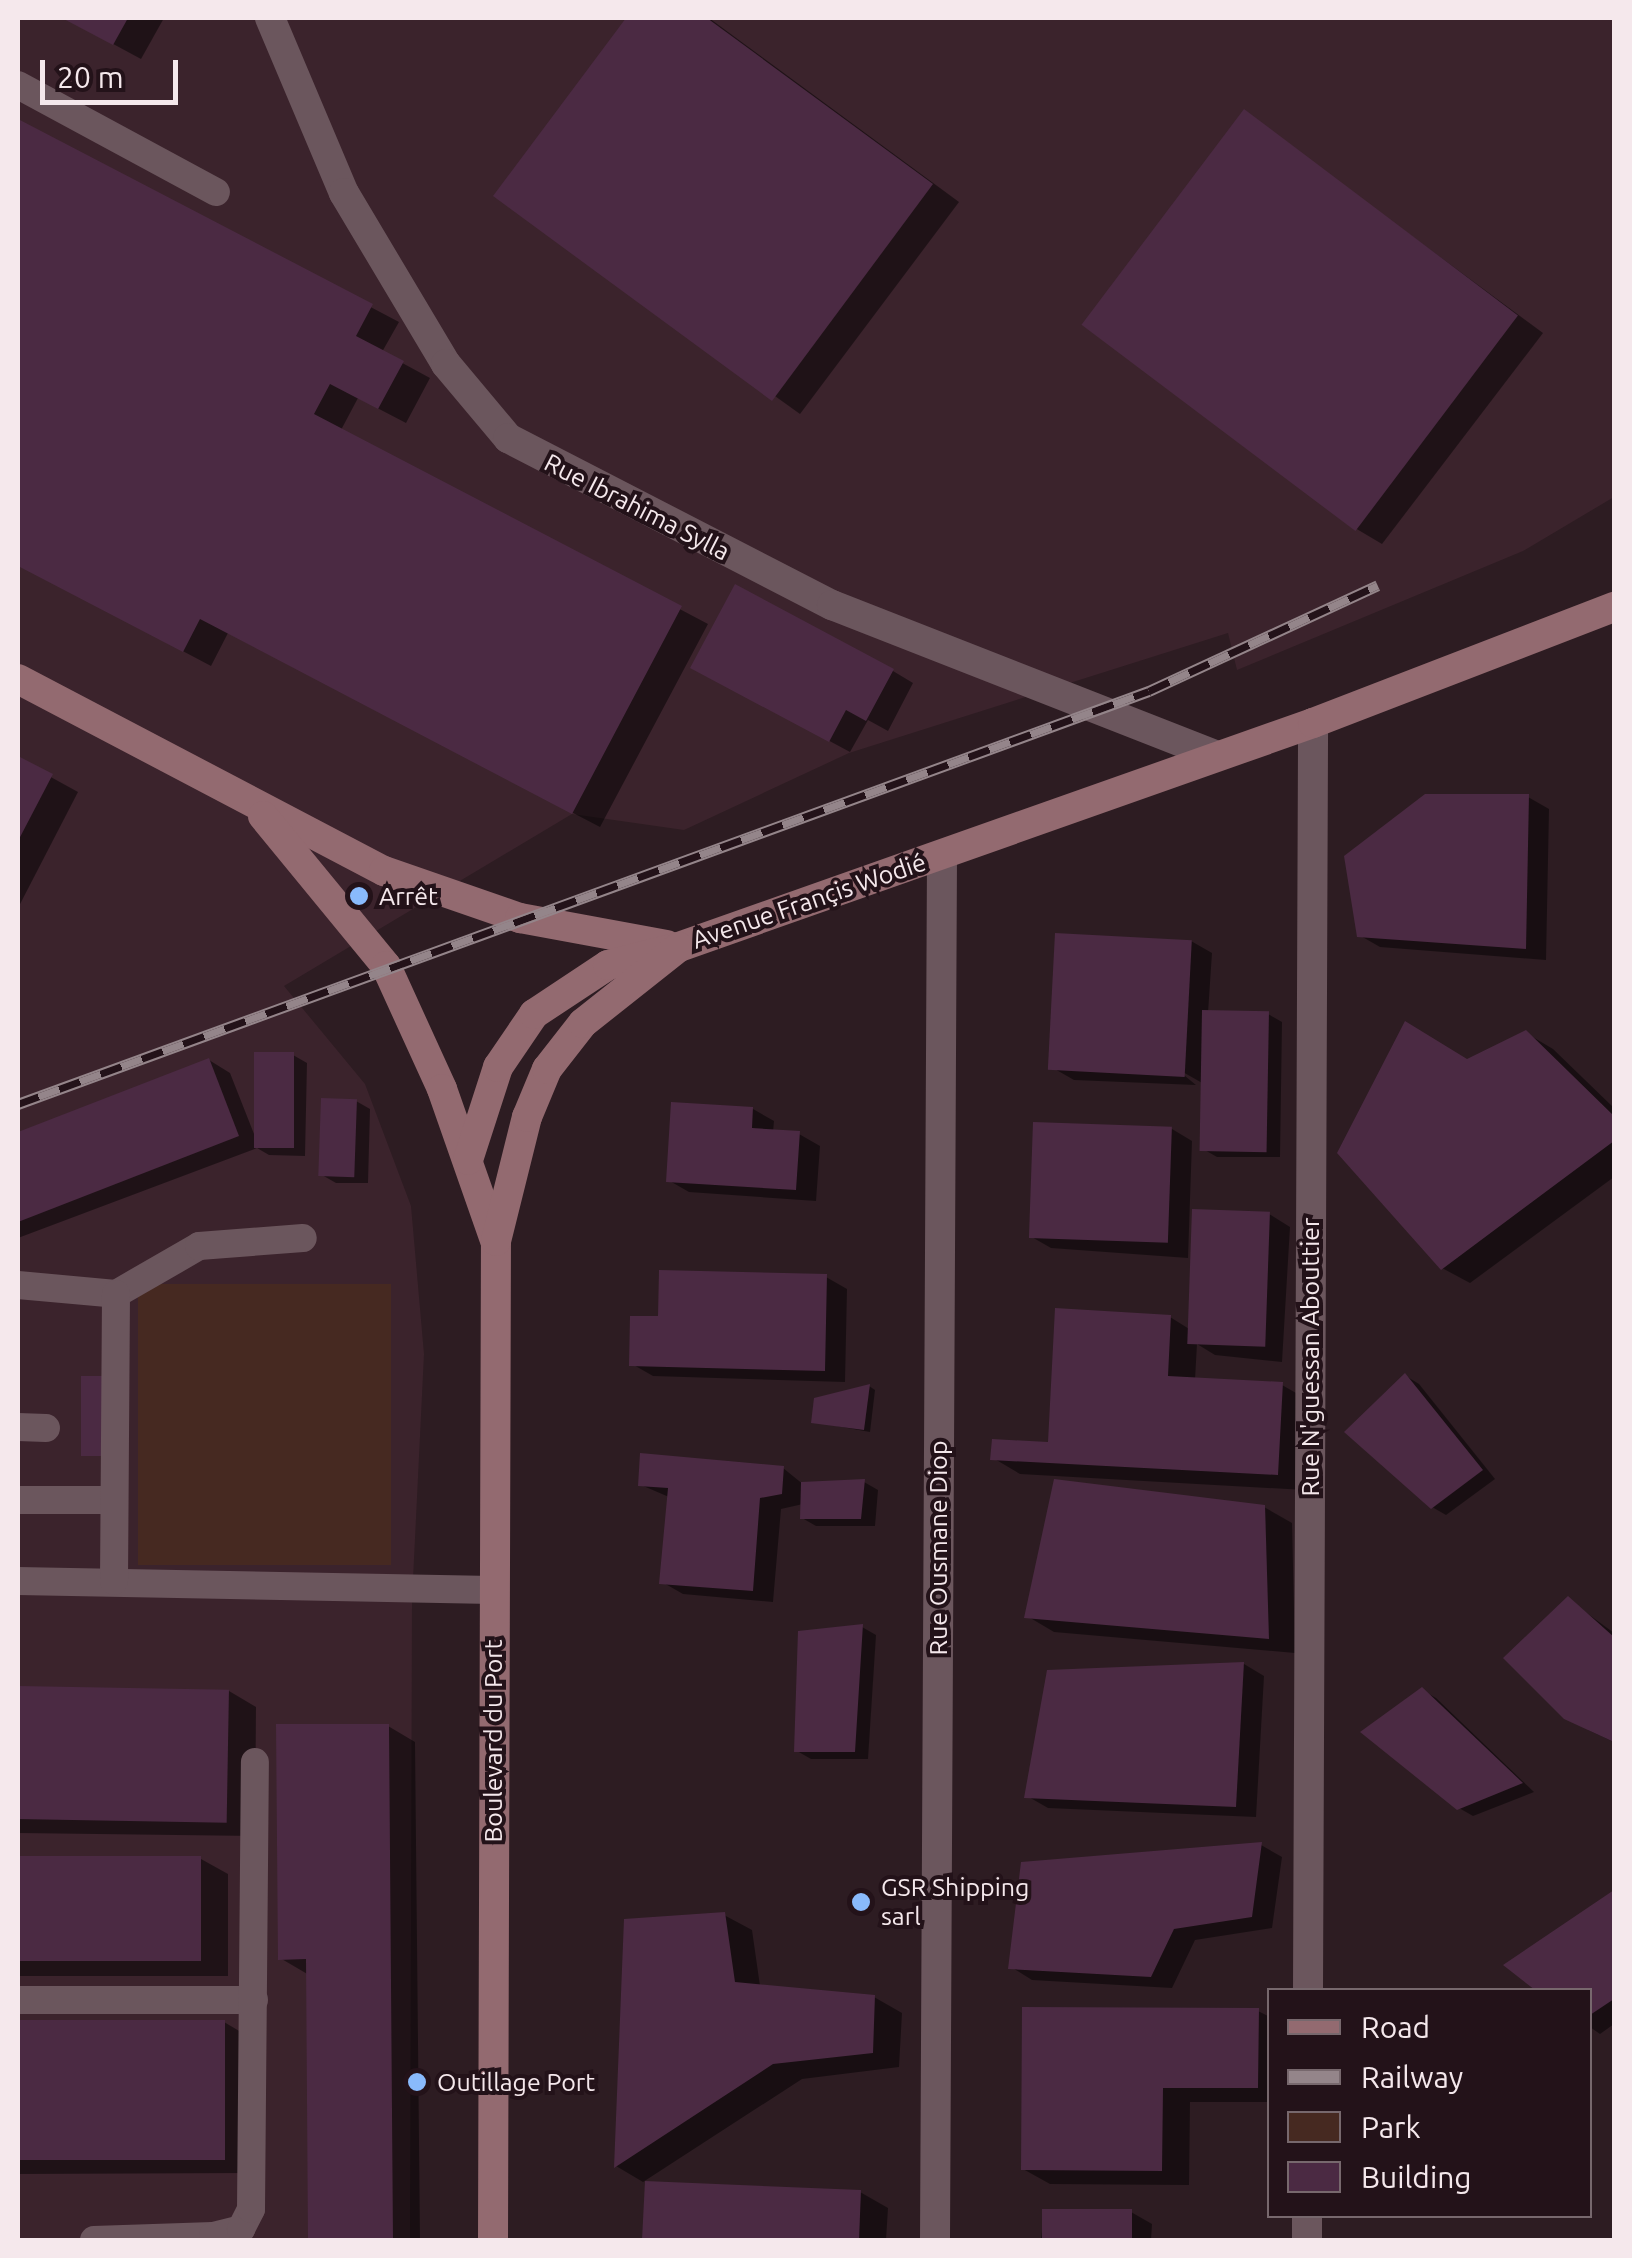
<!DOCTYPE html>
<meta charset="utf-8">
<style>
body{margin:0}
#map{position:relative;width:1632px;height:2258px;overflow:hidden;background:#2d1c22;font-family:Ubuntu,sans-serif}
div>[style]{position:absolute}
.built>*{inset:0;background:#3b232c}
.green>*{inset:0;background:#462921;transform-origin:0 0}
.shadow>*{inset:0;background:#0007}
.building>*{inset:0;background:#4b2a43;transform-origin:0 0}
.lane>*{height:28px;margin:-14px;padding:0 14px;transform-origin:14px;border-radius:14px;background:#6b565d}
.street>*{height:30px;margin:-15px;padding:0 15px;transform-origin:15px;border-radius:15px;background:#6b565d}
.secondary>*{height:30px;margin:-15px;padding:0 15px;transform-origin:15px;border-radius:15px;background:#936a70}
.rail>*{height:11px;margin-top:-5.5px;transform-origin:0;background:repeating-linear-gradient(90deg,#231219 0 22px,#94858a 0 44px);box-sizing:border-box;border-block:2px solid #94858a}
.dots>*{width:28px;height:28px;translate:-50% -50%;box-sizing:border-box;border:5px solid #231219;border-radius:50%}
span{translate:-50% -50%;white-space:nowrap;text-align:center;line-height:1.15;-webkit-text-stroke:8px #231219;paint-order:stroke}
.street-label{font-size:25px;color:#f5e8ec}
.poi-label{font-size:25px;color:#f5e8ec}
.left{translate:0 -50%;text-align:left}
.frame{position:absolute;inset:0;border:20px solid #f5e8ec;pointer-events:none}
.legend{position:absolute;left:1267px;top:1988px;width:325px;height:230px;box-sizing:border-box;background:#231219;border:2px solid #77686d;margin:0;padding:12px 18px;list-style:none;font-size:30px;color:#f5e8ec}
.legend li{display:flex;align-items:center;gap:20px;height:50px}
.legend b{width:50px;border:2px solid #77686d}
.scale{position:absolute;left:40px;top:60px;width:138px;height:45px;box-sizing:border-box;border:5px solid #f5e8ec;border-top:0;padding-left:12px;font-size:30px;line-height:35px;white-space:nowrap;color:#f5e8ec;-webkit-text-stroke:8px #231219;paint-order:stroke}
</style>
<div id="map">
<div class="built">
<i style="clip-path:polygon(18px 18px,1614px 18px,1614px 497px,1523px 551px,1237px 670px,1228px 633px,849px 753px,684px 830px,572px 814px,284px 986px,365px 1084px,411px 1206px,424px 1354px,412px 1600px,410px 2240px,18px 2240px)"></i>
</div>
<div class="green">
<i style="left:391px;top:1284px;width:281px;height:253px;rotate:90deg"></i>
</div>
<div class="shadow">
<i style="clip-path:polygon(65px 18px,164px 18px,141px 59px)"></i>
<i style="clip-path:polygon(630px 18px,709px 18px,959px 202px,800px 414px,497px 196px)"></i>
<i style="clip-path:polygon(1244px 112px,1543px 333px,1382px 544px,1355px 528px)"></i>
<i style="clip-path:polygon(18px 121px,399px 322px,382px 352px,430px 378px,406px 423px,358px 398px,341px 430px,708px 624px,600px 827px,228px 633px,211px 666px,18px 564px)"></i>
<i style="clip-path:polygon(893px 671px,913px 683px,888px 731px,868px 720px,850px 752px,714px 679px)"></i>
<i style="clip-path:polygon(18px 759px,78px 792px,18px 908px)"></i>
<i style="clip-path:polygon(1528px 797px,1549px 809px,1546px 960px,1380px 947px,1359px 935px)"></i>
<i style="clip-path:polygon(1191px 941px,1212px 953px,1208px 1013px,1268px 1014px,1282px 1022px,1280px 1157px,1217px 1157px,1203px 1149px,1204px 1084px,1174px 1067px,1196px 1085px,1074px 1080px,1053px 1068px)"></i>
<i style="clip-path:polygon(1526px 1033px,1553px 1049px,1614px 1108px,1614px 1177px,1470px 1283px,1442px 1268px,1468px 1061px)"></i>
<i style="clip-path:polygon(293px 1055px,307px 1063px,305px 1156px,269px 1155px,257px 1148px,18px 1238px,18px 1135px,209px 1060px,230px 1073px,256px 1139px)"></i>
<i style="clip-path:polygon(356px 1101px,370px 1109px,368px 1183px,336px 1183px,322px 1175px)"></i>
<i style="clip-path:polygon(753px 1109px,774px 1121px,773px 1132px,799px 1134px,820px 1146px,816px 1201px,689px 1192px,668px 1180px)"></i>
<i style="clip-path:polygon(1172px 1129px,1192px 1141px,1188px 1258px,1051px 1248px,1030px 1236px)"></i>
<i style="clip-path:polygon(1269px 1214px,1290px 1227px,1282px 1362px,1215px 1355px,1197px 1344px,1195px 1380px,1282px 1385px,1310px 1401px,1305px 1490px,1020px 1474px,993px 1458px,1050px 1445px,1170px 1317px,1194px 1332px)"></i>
<i style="clip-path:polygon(826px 1277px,847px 1289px,845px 1382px,653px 1376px,632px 1364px)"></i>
<i style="clip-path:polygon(1406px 1376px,1419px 1384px,1495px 1479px,1446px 1515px,1432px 1507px)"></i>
<i style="clip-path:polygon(869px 1386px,875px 1390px,870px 1432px,814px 1422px)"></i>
<i style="clip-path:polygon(783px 1468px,804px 1485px,864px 1482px,878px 1490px,875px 1526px,816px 1526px,802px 1518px,803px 1504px,781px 1509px,773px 1602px,683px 1594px,662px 1582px,669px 1497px,641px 1485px)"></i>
<i style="clip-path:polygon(1264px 1507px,1292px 1523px,1295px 1653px,1054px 1632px,1027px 1616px)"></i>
<i style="clip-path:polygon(1569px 1600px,1614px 1633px,1614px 1742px,1588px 1730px)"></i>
<i style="clip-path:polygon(862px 1627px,876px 1635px,868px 1759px,811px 1759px,797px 1751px)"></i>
<i style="clip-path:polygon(1244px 1664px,1264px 1676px,1256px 1817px,1048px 1808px,1027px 1796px)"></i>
<i style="clip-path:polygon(18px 1689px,229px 1691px,256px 1707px,255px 1836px,18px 1833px)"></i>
<i style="clip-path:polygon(1422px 1690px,1436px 1698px,1534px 1792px,1473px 1816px,1459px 1808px)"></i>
<i style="clip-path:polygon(388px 1726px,415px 1742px,420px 2240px,311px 2240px,309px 1975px,280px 1958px)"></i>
<i style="clip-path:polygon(1261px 1845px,1282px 1857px,1272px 1928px,1195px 1940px,1172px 1988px,1032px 1980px,1011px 1967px)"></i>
<i style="clip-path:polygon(18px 1859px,201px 1859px,228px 1874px,228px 1976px,18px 1976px)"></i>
<i style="clip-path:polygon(1614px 1894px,1614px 2024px,1600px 2034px,1590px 2027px,1590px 1990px,1540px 1990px,1507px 1965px)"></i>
<i style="clip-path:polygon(724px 1915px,752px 1930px,760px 1986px,874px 1997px,902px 2013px,899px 2067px,802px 2079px,643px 2182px,616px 2166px,626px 1921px)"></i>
<i style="clip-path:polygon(1258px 2011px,1270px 2017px,1270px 2102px,1190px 2102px,1189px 2185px,1050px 2184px,1023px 2169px)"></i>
<i style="clip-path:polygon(224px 2022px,251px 2038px,252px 2173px,18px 2174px,18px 2023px)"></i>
<i style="clip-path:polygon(647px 2183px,860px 2192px,888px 2208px,886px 2240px,645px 2240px)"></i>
<i style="clip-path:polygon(1044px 2212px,1131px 2212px,1152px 2224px,1151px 2240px,1041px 2240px)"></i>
</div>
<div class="building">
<i style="clip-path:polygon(62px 18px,128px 18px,113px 45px)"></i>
<i style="clip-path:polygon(626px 18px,707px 18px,933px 184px,772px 401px,493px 196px)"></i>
<i style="left:1244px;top:109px;width:343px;height:270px;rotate:37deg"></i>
<i style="clip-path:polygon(18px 119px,373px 304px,356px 336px,404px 361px,378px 409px,330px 384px,314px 414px,682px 606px,572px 814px,200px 619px,183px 652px,18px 566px)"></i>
<i style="clip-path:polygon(735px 584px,894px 669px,866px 721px,846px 710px,829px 742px,690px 668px)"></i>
<i style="clip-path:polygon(18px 756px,53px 774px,18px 841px)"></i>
<i style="clip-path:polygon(1425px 794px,1529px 794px,1526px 949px,1357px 937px,1344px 856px)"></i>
<i style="left:1055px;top:933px;width:137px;height:137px;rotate:3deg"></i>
<i style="left:1202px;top:1010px;width:67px;height:141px;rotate:1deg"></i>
<i style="clip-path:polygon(1405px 1021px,1467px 1059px,1526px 1030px,1614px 1116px,1614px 1141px,1441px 1270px,1337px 1153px)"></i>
<i style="left:254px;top:1052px;width:40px;height:96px"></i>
<i style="clip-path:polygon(209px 1058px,239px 1136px,18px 1222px,18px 1132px)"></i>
<i style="left:321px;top:1098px;width:36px;height:78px;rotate:2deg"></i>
<i style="clip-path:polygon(671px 1102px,753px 1107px,752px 1128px,800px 1131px,796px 1190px,666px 1182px)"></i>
<i style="left:1033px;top:1122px;width:139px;height:116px;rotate:2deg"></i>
<i style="left:1192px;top:1209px;width:78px;height:135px;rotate:2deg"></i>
<i style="clip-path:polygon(659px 1270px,827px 1274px,825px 1371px,629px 1366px,630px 1316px,658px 1316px)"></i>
<i style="clip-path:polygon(1055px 1308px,1171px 1315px,1168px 1376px,1283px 1382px,1278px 1475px,990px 1460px,992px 1439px,1048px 1442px)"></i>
<i style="clip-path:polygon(1405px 1373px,1483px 1470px,1431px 1509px,1344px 1432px)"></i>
<i style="left:81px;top:1376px;width:23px;height:80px"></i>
<i style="clip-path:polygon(870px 1384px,864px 1430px,811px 1423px,814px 1398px)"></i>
<i style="clip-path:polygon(640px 1453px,784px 1466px,782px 1494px,760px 1498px,753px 1591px,659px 1584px,668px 1488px,638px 1486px)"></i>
<i style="clip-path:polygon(865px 1479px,861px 1519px,800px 1519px,801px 1482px)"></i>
<i style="clip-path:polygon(1054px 1479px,1265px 1505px,1269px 1639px,1024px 1618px)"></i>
<i style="clip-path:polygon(1568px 1596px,1614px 1637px,1614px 1742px,1564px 1719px,1503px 1658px)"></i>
<i style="clip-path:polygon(863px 1624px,855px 1752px,794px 1752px,798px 1631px)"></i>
<i style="clip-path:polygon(1244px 1662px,1236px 1807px,1024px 1798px,1047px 1670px)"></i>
<i style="left:18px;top:1686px;width:211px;height:133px;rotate:1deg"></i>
<i style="clip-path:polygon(1422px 1687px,1523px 1783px,1457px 1810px,1360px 1732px)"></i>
<i style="clip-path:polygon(276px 1724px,389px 1724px,393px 2240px,308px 2240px,306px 1959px,278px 1960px)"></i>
<i style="clip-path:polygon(1262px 1842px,1252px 1917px,1174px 1929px,1151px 1977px,1008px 1969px,1021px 1862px)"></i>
<i style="left:18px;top:1856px;width:183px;height:105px"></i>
<i style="clip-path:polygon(1614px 1890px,1614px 1999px,1590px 2015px,1590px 1990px,1535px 1990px,1503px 1965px)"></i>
<i style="clip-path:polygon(725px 1912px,735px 1982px,875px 1995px,873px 2053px,773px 2064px,614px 2168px,624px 1919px)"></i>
<i style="clip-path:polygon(1022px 2007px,1259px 2008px,1258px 2088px,1163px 2088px,1162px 2171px,1021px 2170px)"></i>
<i style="left:18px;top:2020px;width:207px;height:140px"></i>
<i style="clip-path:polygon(645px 2181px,861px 2190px,859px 2240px,642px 2240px)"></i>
<i style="left:1042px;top:2209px;width:90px;height:31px"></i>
</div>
<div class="lane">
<i style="left:18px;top:85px;width:225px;rotate:28.4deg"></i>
<i style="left:18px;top:1285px;width:98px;rotate:5.2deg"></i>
<i style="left:116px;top:1294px;width:96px;rotate:-30deg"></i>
<i style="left:199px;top:1246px;width:104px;rotate:-4.4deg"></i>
<i style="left:18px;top:1427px;width:28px;rotate:2deg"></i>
<i style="left:18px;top:1500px;width:96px"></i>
<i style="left:18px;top:1581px;width:475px;rotate:1.1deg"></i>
<i style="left:114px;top:1581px;width:287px;rotate:-89.6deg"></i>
<i style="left:18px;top:2000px;width:236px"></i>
<i style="left:94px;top:2240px;width:119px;rotate:-1.9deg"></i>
<i style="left:213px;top:2236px;width:29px;rotate:-14deg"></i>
<i style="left:241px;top:2229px;width:22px;rotate:-63deg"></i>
<i style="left:251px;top:2209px;width:447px;rotate:-89.5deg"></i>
</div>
<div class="street">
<i style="left:270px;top:18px;width:190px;rotate:67.1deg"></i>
<i style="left:344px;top:193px;width:199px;rotate:59.2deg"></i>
<i style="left:446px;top:364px;width:97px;rotate:50deg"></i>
<i style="left:508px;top:438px;width:365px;rotate:27.3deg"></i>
<i style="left:832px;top:605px;width:414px;rotate:21.4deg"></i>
<i style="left:1308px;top:1990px;width:1267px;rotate:-89.77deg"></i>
<i style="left:935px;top:2240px;width:1385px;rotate:-89.71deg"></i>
<i style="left:1307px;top:2240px;width:24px;rotate:-90deg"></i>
</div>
<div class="secondary">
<i style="left:18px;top:679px;width:413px;rotate:27.7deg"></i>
<i style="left:384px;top:871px;width:144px;rotate:19.1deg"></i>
<i style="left:520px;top:918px;width:149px;rotate:10.4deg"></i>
<i style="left:263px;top:816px;width:194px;rotate:50.6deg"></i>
<i style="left:386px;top:966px;width:135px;rotate:65.5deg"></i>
<i style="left:442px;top:1089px;width:160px;rotate:70.7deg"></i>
<i style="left:468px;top:1160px;width:98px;rotate:-72.1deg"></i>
<i style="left:498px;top:1067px;width:64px;rotate:-55.8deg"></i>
<i style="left:534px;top:1014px;width:89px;rotate:-33.5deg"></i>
<i style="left:608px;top:965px;width:73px;rotate:-14.2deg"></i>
<i style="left:679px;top:947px;width:672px;rotate:-19.46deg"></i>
<i style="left:1313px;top:723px;width:323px;rotate:-21.1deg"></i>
<i style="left:493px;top:2240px;width:999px;rotate:-89.83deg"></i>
<i style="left:496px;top:1241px;width:128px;rotate:-76deg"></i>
<i style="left:527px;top:1117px;width:52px;rotate:-67.4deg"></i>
<i style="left:547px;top:1069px;width:58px;rotate:-52deg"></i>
<i style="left:583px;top:1023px;width:122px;rotate:-38.4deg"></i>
</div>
<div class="rail">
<i style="left:18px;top:1104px;width:1204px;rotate:-20.06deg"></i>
<i style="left:1149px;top:691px;width:252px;rotate:-24.8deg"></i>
</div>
<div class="dots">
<i style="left:359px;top:896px;background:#89bafc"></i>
<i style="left:861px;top:1902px;background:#89bafc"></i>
<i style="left:417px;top:2082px;background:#89bafc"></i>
</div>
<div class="street-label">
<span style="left:637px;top:507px;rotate:27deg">Rue Ibrahima Sylla</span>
<span style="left:809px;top:901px;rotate:-19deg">Avenue Françis Wodié</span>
<span style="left:1310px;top:1357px;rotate:-90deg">Rue N'guessan Abouttier</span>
<span style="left:938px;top:1548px;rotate:-90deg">Rue Ousmane Diop</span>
<span style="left:493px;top:1741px;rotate:-90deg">Boulevard du Port</span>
</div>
<div class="poi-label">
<span class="left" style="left:379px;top:896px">Arrêt</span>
<span class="left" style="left:881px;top:1902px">GSR Shipping<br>sarl</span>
<span class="left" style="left:437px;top:2082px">Outillage Port</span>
</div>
<div class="frame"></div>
<ul class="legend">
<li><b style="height:12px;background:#936a70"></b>Road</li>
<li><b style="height:12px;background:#94858a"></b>Railway</li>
<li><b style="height:28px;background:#462921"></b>Park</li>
<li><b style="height:28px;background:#4b2a43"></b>Building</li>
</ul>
<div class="scale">20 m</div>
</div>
